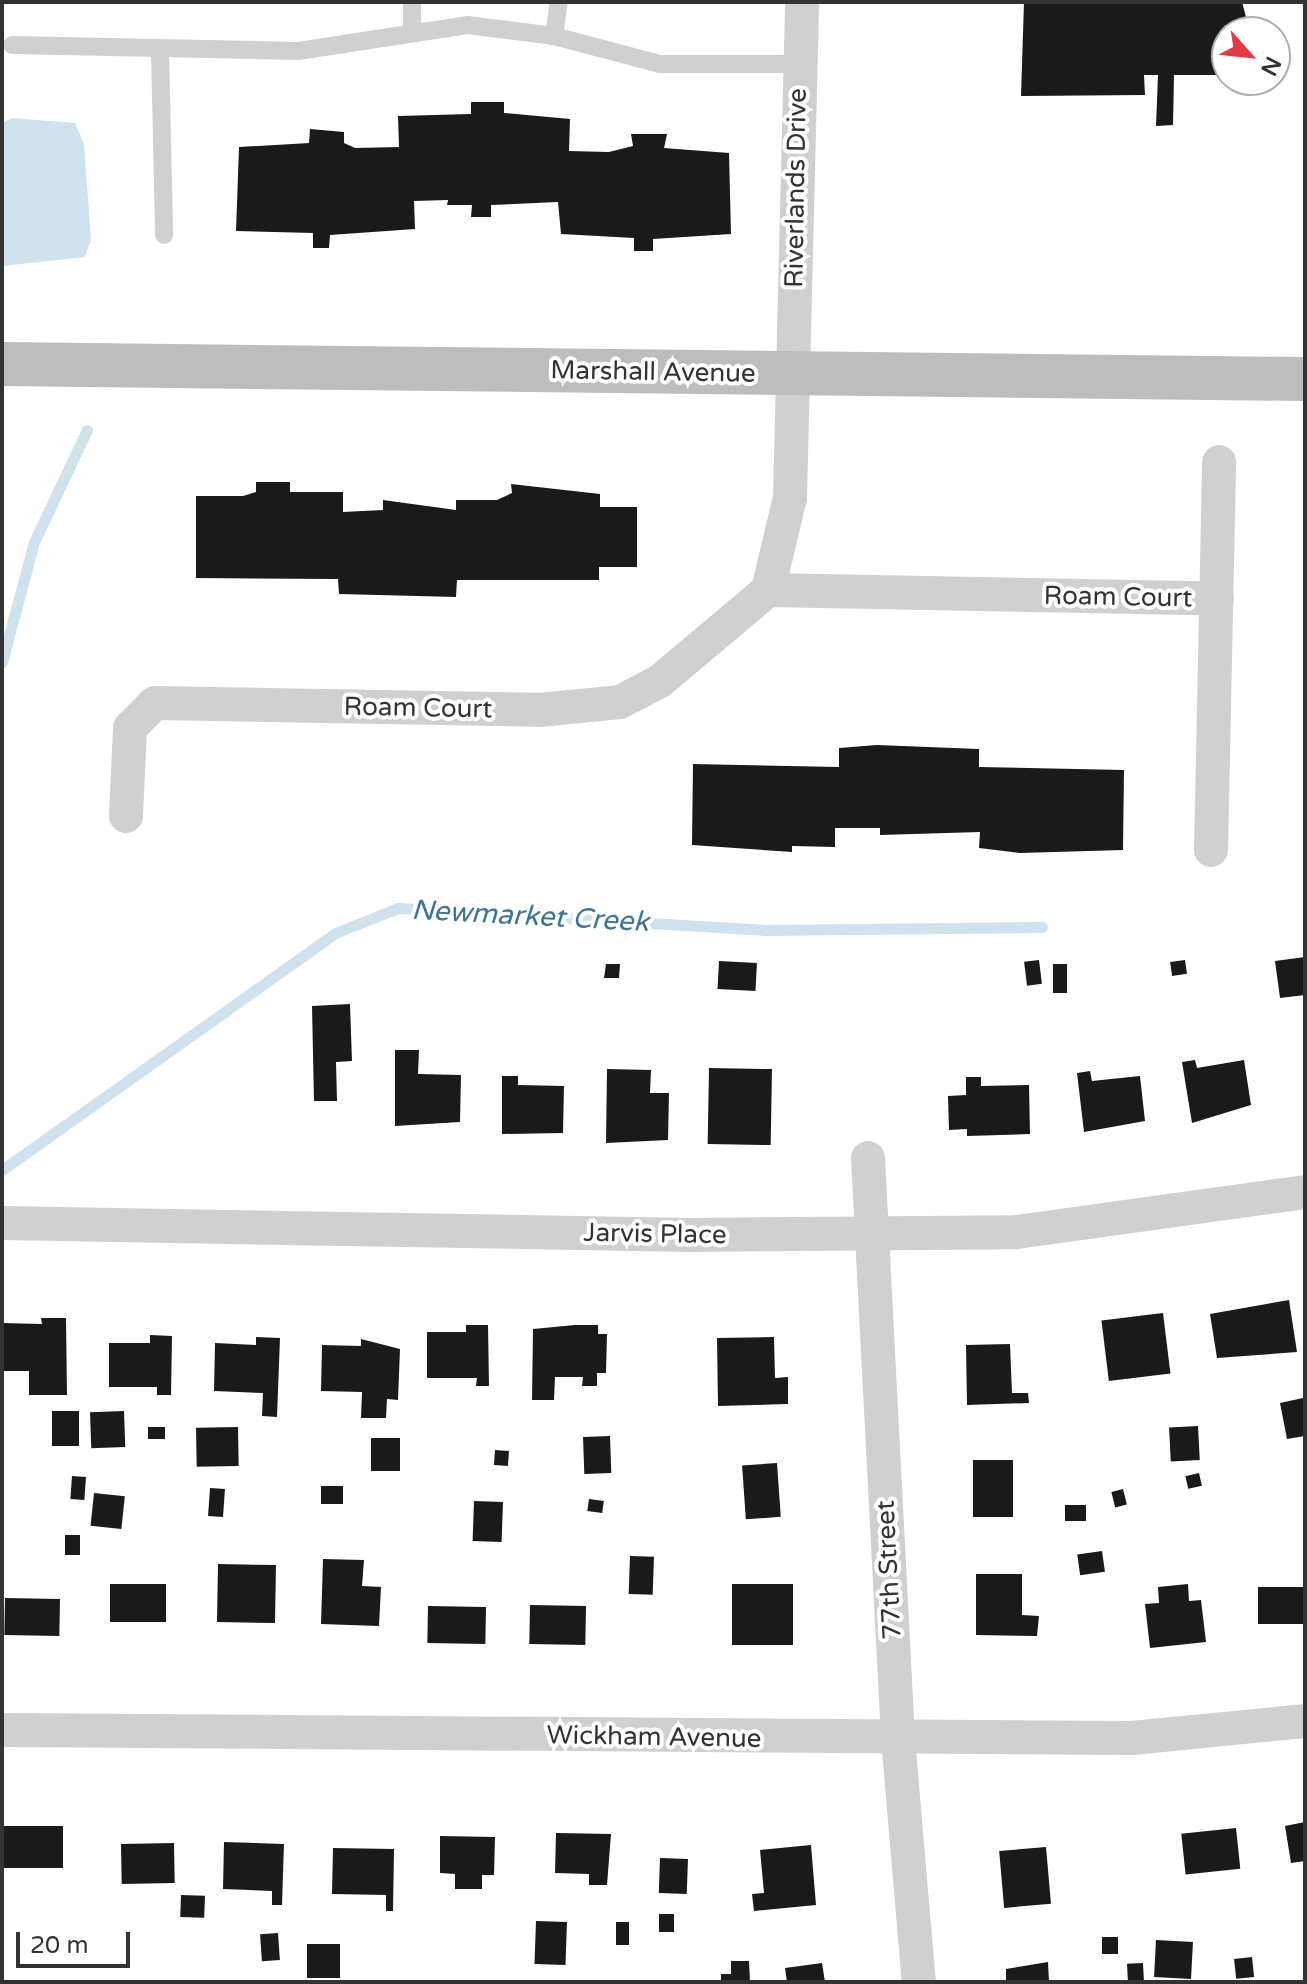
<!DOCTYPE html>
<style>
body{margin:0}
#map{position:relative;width:1307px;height:1984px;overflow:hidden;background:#fff;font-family:"Varela Round",sans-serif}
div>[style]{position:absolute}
.water>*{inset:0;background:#cfe2ee}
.stream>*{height:11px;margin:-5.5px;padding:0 5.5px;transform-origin:5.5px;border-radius:5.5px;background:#cfe2ee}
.building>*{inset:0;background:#1a1a1a;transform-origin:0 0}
.lane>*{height:18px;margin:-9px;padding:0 9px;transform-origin:9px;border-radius:9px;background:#d0d0d0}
.street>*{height:34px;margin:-17px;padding:0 17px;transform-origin:17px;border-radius:17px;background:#d0d0d0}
.secondary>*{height:44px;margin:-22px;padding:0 22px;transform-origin:22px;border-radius:22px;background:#bdbdbd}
span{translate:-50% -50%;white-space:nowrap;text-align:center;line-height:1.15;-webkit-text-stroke:8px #fff;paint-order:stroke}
.street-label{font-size:26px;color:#333}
.water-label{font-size:28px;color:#3f7597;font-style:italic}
.frame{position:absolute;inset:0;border:4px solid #333;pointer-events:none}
.north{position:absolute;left:1211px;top:16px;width:80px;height:80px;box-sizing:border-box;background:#fff;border:2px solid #adadad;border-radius:50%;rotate:117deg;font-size:22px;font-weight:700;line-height:32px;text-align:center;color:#333}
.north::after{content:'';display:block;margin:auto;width:28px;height:36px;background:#e63946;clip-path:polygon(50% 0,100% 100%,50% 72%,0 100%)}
.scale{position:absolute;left:16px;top:1932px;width:114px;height:36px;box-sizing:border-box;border:4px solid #333;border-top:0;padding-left:10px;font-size:24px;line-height:28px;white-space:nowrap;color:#333;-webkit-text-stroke:6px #fff;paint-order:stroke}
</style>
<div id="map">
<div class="water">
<i style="clip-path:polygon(12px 118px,75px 123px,84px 144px,91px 240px,85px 257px,2px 266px,2px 123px)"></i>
</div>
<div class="stream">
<i style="left:2px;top:662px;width:124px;rotate:-75.1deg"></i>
<i style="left:34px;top:542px;width:124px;rotate:-64.7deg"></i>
<i style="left:2px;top:1170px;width:409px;rotate:-35.4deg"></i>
<i style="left:335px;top:933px;width:68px;rotate:-21.6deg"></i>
<i style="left:398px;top:908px;width:367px;rotate:3.4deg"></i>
<i style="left:764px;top:930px;width:278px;rotate:-0.6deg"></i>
</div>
<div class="building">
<i style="clip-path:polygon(1024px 2px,1242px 2px,1250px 32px,1227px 32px,1227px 75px,1174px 75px,1173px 125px,1156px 126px,1158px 75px,1144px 75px,1145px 95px,1021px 96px)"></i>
<i style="clip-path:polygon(471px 102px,504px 102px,504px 113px,570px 119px,569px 151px,609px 152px,633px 146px,631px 134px,667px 134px,664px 148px,729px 153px,731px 234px,653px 239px,653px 251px,634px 251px,634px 238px,561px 234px,558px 202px,491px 205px,491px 217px,471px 217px,472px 205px,447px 205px,448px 200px,414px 201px,415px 229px,330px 235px,329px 248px,313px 248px,313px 233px,236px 231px,239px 147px,309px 143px,310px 129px,344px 132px,344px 143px,355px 148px,399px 147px,398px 116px,471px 114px)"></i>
<i style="clip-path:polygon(256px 482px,290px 482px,290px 492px,343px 492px,343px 512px,383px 510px,383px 500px,456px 510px,456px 500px,497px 500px,512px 493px,511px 484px,600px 494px,600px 507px,637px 507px,637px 567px,599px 567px,599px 580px,457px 580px,456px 597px,339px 594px,338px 579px,196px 578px,196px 496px,243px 496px,256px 492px)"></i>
<i style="clip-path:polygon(877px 745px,979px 749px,979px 767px,1124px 770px,1123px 850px,1020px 853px,979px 848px,980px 832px,880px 835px,880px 828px,835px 828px,835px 847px,792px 846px,792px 852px,692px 845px,693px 764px,839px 767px,839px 748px)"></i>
<i style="clip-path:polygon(1305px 957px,1305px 995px,1280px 998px,1275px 961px)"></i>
<i style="left:1039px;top:960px;width:24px;height:15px;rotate:83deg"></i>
<i style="left:1185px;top:960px;width:14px;height:15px;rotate:82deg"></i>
<i style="left:719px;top:961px;width:38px;height:28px;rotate:3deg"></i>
<i style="clip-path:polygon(606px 964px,620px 964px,619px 978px,604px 978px)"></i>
<i style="left:1053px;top:964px;width:14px;height:29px"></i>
<i style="clip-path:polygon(350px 1004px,352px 1061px,336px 1062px,337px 1101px,314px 1101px,312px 1006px)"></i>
<i style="clip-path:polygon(395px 1050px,419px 1050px,418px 1074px,461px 1075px,460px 1122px,395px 1126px)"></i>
<i style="clip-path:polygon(1195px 1060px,1197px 1068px,1244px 1060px,1251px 1105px,1192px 1123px,1182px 1062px)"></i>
<i style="left:709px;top:1068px;width:63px;height:76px;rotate:1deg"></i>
<i style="clip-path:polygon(607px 1069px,651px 1070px,650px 1093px,669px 1093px,668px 1140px,606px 1143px)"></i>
<i style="clip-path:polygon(1090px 1071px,1092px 1081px,1140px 1076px,1145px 1121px,1084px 1132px,1077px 1073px)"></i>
<i style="clip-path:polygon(502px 1076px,518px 1076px,518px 1085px,564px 1086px,563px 1133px,502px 1134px)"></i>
<i style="clip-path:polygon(966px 1077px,981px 1077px,981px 1086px,1029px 1085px,1030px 1134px,967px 1136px,967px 1129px,949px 1130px,948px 1096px,966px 1095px)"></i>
<i style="clip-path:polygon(1289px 1300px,1297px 1352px,1217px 1358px,1210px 1314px)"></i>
<i style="left:1163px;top:1313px;width:61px;height:62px;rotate:83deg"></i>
<i style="clip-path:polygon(41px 1318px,66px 1318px,67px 1395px,29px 1395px,29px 1371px,2px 1371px,2px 1323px,42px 1324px)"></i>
<i style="clip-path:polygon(466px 1325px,488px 1325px,489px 1386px,476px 1386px,477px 1378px,427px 1378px,427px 1332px,466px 1332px)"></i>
<i style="clip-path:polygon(575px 1325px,598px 1325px,598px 1334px,607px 1334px,606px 1373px,597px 1373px,597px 1386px,582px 1386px,583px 1377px,555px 1377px,554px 1400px,532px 1400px,533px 1329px)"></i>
<i style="clip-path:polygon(150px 1335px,172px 1336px,171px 1395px,157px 1395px,157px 1387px,109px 1387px,109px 1343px,150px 1343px)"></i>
<i style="clip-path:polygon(256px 1337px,280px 1338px,277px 1417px,262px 1416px,263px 1393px,214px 1391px,215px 1343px,256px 1345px)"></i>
<i style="clip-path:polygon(774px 1337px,775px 1378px,788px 1377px,788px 1404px,718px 1406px,717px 1338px)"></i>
<i style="clip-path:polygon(361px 1339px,400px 1349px,398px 1400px,387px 1399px,386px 1418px,361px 1418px,362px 1392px,321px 1391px,322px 1345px,361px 1346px)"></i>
<i style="clip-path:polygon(1010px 1344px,1012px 1393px,1028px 1393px,1029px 1403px,967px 1405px,966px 1345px)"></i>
<i style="clip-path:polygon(1303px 1398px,1305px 1436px,1287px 1439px,1280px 1403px)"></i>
<i style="left:52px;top:1411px;width:27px;height:35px"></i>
<i style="left:124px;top:1411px;width:36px;height:34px;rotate:88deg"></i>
<i style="left:1198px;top:1426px;width:34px;height:29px;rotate:87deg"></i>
<i style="left:148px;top:1427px;width:17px;height:12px"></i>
<i style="left:238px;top:1427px;width:39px;height:42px;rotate:89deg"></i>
<i style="left:610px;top:1436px;width:37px;height:27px;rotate:88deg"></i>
<i style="left:371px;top:1438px;width:29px;height:33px"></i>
<i style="left:495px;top:1450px;width:14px;height:15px;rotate:4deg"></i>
<i style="left:973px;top:1460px;width:40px;height:57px"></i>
<i style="left:777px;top:1463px;width:54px;height:35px;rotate:86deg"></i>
<i style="left:1199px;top:1473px;width:13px;height:14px;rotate:77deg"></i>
<i style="left:72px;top:1476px;width:14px;height:23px;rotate:4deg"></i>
<i style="left:321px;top:1486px;width:22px;height:18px"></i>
<i style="left:210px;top:1488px;width:15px;height:28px;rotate:4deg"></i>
<i style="left:1123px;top:1489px;width:16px;height:12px;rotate:76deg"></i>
<i style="left:94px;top:1493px;width:31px;height:33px;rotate:6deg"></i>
<i style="left:589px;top:1499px;width:15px;height:12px;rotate:8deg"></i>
<i style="left:474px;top:1501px;width:29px;height:40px;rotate:2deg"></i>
<i style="left:1065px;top:1505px;width:21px;height:16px"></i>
<i style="left:65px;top:1535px;width:15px;height:20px"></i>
<i style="left:1102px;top:1551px;width:21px;height:25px;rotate:82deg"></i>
<i style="left:630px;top:1556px;width:24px;height:38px;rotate:2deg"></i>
<i style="clip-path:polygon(323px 1559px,364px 1560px,362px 1586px,381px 1587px,379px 1626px,321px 1624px)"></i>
<i style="left:218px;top:1564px;width:58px;height:58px;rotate:1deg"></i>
<i style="clip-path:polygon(976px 1574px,1022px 1574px,1022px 1615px,1039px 1616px,1037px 1636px,976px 1635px)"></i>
<i style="left:110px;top:1584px;width:56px;height:38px"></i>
<i style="left:732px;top:1584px;width:61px;height:61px"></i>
<i style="clip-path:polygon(1188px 1584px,1189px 1601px,1201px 1600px,1206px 1642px,1150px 1648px,1145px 1604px,1159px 1603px,1158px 1587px)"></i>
<i style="left:1305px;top:1587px;width:37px;height:47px;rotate:90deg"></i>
<i style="left:5px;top:1598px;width:55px;height:37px;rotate:1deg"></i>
<i style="left:530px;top:1605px;width:56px;height:39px;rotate:1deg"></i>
<i style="left:428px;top:1606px;width:58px;height:37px;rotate:1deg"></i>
<i style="clip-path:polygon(1305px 1822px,1305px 1861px,1291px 1863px,1285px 1826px)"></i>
<i style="left:63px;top:1826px;width:42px;height:60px;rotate:90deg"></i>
<i style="left:1236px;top:1828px;width:41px;height:55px;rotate:84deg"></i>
<i style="clip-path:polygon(556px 1833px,611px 1834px,607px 1885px,589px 1885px,589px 1874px,555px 1873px)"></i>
<i style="clip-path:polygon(440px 1836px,495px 1837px,494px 1875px,482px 1875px,482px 1889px,455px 1889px,455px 1874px,440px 1873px)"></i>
<i style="clip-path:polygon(224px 1842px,284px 1844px,282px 1905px,272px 1905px,272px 1891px,223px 1889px)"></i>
<i style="left:174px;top:1843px;width:40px;height:53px;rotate:89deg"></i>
<i style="clip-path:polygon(811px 1845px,816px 1905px,754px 1911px,752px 1894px,764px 1893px,760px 1850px)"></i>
<i style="left:1046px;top:1847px;width:57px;height:47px;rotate:85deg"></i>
<i style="clip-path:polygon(333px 1848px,394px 1849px,393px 1911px,386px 1911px,386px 1895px,332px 1894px)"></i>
<i style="left:660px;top:1858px;width:28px;height:35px;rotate:2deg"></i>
<i style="left:181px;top:1895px;width:24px;height:22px;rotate:2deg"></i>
<i style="left:659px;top:1914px;width:15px;height:18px"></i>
<i style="left:536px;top:1921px;width:31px;height:43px;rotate:2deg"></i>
<i style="left:616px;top:1922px;width:13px;height:23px"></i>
<i style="left:278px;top:1933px;width:27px;height:18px;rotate:86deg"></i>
<i style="left:1102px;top:1937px;width:16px;height:17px"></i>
<i style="left:1156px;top:1940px;width:37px;height:37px;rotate:3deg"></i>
<i style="left:340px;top:1944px;width:34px;height:33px;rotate:90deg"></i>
<i style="left:1252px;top:1957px;width:20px;height:18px;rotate:84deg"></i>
<i style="clip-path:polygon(731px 1961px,749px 1961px,750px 1982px,721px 1982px,721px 1974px,731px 1974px)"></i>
<i style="clip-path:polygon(1048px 1962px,1049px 1982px,1006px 1982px,1006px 1969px)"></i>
<i style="clip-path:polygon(822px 1963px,825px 1982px,787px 1982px,785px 1968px)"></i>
<i style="left:1143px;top:1963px;width:19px;height:16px;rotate:87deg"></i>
</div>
<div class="lane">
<i style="left:412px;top:30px;width:28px;rotate:-90deg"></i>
<i style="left:554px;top:36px;width:34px;rotate:-82deg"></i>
<i style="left:12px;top:45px;width:286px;rotate:1.2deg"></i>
<i style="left:298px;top:51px;width:171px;rotate:-8.7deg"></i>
<i style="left:467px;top:25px;width:88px;rotate:7.2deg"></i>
<i style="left:554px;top:36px;width:110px;rotate:14.8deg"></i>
<i style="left:660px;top:64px;width:137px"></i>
<i style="left:160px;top:52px;width:183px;rotate:88.7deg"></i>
</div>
<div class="street">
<i style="left:768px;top:590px;width:449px;rotate:1.1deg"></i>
<i style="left:126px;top:816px;width:88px;rotate:-87.4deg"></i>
<i style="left:130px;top:728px;width:35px;rotate:-45deg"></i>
<i style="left:155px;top:703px;width:384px;rotate:1deg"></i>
<i style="left:539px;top:710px;width:81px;rotate:-5.6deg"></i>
<i style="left:620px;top:702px;width:45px;rotate:-27.7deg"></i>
<i style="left:660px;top:681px;width:141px;rotate:-40.1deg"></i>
<i style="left:768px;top:590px;width:95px;rotate:-76.6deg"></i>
<i style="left:790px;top:498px;width:496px;rotate:-88.6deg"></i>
<i style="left:1211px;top:850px;width:388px;rotate:-88.8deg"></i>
<i style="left:868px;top:1158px;width:582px;rotate:87.04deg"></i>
<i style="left:898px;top:1739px;width:244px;rotate:85.1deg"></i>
<i style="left:2px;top:1223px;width:688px;rotate:1deg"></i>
<i style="left:690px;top:1235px;width:327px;rotate:-0.5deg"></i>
<i style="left:1017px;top:1232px;width:291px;rotate:-7.9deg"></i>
<i style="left:2px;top:1730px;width:1130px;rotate:0.41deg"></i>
<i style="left:1132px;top:1738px;width:174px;rotate:-5.6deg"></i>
</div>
<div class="secondary">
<i style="left:2px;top:364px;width:1303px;rotate:0.66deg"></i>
</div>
<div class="street-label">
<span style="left:796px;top:188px;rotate:-89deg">Riverlands Drive</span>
<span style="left:653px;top:372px;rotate:1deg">Marshall Avenue</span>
<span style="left:1118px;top:597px;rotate:1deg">Roam Court</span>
<span style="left:418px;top:708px;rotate:1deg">Roam Court</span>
<span style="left:655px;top:1234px;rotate:1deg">Jarvis Place</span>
<span style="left:889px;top:1570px;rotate:-93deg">77th Street</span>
<span style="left:654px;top:1737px;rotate:1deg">Wickham Avenue</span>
</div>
<div class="water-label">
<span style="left:530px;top:916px;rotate:3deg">Newmarket Creek</span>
</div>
<div class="frame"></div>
<div class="north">N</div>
<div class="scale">20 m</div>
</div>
